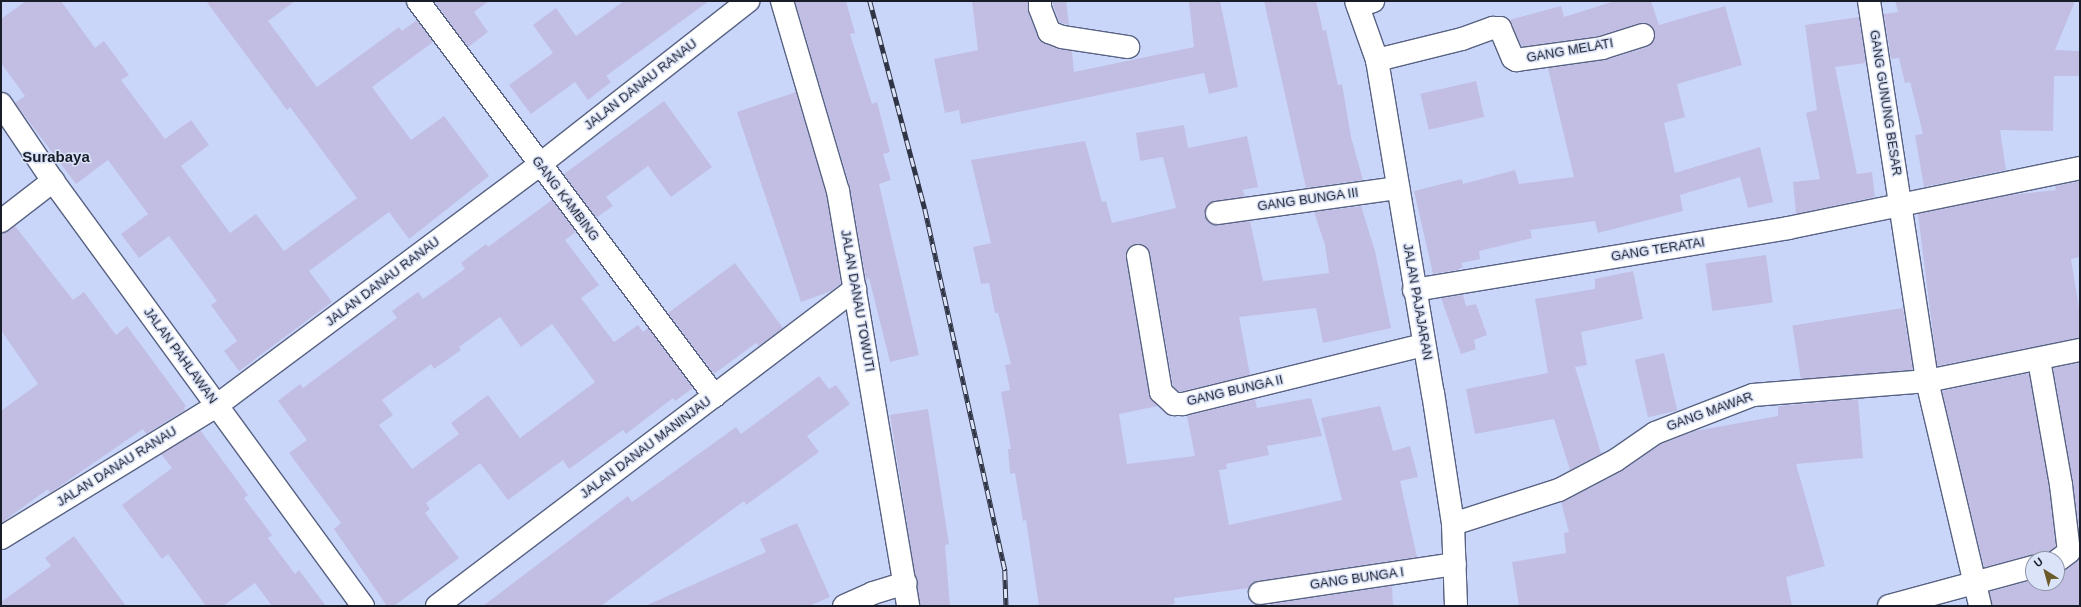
<!DOCTYPE html>
<style>
body{margin:0}
#map{position:relative;width:2081px;height:607px;overflow:hidden;background:#c9d6fa;font-family:Arial,sans-serif}
div>[style]{position:absolute}
.building>*{inset:0;background:#c2bee3;transform-origin:0 0}
.roads{filter:drop-shadow(1px 0 #586282) drop-shadow(-1px 0 #586282) drop-shadow(0 1px #586282) drop-shadow(0 -1px #586282)}
.minor>*{height:22px;margin:-11px;padding:0 11px;transform-origin:11px;border-radius:11px;background:#fff}
.secondary>*{height:22px;margin:-11px;padding:0 11px;transform-origin:11px;border-radius:11px;background:#fff}
.rail>*{height:4.5px;margin-top:-2.25px;transform-origin:0;background:repeating-linear-gradient(90deg,#dbe3f9 0 9px,#303545 0 18px);box-sizing:border-box;border-block:1px solid #303545}
span{translate:-50% -50%;white-space:nowrap;text-align:center;line-height:1.15;-webkit-text-stroke:3px #dbe3f9;paint-order:stroke}
.street-label{font-size:13px;color:#191d2a}
.quarter-label{font-size:15px;color:#191d2a;font-weight:700}
.frame{position:absolute;inset:0;border:2px solid #191d2a;pointer-events:none}
.north{position:absolute;left:2025px;top:551px;width:40px;height:40px;box-sizing:border-box;background:#dbe3f9;border:1px solid #8d94a6;border-radius:50%;rotate:323deg;font-size:11px;font-weight:700;line-height:16px;text-align:center;color:#191d2a}
.north::after{content:'';display:block;margin:auto;width:14px;height:18px;background:#6c5a28;clip-path:polygon(50% 0,100% 100%,50% 72%,0 100%)}
</style>
<div id="map">
<div class="building">
<i style="clip-path:polygon(26px 1px,61px 1px,95px 48px,104px 41px,129px 75px,121px 80px,165px 139px,191px 120px,209px 145px,181px 166px,230px 233px,256px 214px,284px 251px,357px 198px,290px 107px,287px 110px,206px 1px,295px 1px,268px 21px,317px 87px,399px 27px,402px 31px,417px 20px,433px 42px,372px 87px,411px 140px,444px 116px,489px 176px,409px 239px,389px 212px,309px 271px,332px 302px,239px 371px,224px 351px,237px 341px,211px 305px,217px 301px,169px 236px,139px 258px,121px 234px,148px 214px,108px 160px,76px 184px,15px 103px,25px 96px,1px 63px,1px 19px)"></i>
<i style="clip-path:polygon(434px 1px,489px 1px,474px 12px,488px 32px,468px 47px)"></i>
<i style="clip-path:polygon(624px 1px,709px 1px,606px 76px,611px 82px,588px 100px,575px 82px,531px 114px,509px 85px,553px 53px,533px 25px,556px 8px,576px 36px)"></i>
<i style="clip-path:polygon(795px 1px,846px 1px,855px 33px,850px 34px,872px 104px,877px 102px,890px 152px,883px 154px,891px 180px,879px 184px,919px 355px,890px 362px,869px 278px,866px 280px,850px 187px)"></i>
<i style="clip-path:polygon(972px 1px,1028px 1px,1028px 12px,1040px 41px,1058px 49px,1072px 51px,1074px 72px,1194px 47px,1189px 1px,1220px 1px,1238px 87px,1209px 94px,1204px 73px,961px 124px,959px 110px,945px 113px,934px 59px,978px 50px)"></i>
<i style="clip-path:polygon(1052px 1px,1066px 1px,1069px 25px,1059px 22px)"></i>
<i style="clip-path:polygon(1264px 1px,1316px 1px,1323px 31px,1326px 30px,1338px 85px,1342px 84px,1351px 137px,1363px 180px,1306px 188px)"></i>
<i style="clip-path:polygon(1615px 1px,1651px 1px,1659px 25px,1725px 6px,1742px 65px,1677px 84px,1685px 117px,1664px 123px,1675px 173px,1760px 147px,1773px 202px,1748px 208px,1740px 177px,1680px 195px,1683px 211px,1598px 233px,1595px 221px,1530px 230px,1532px 238px,1479px 251px,1480px 259px,1461px 263px,1463px 267px,1457px 270px,1433px 274px,1414px 191px,1462px 179px,1463px 184px,1515px 170px,1519px 184px,1574px 177px,1548px 68px,1606px 60px,1647px 47px,1655px 37px,1652px 26px,1640px 23px,1599px 36px,1522px 47px,1509px 20px,1561px 6px,1564px 17px)"></i>
<i style="clip-path:polygon(1895px 1px,2075px 1px,2055px 50px,2080px 51px,2080px 76px,2054px 76px,2053px 131px,2000px 130px,2006px 170px,1924px 187px,1915px 135px,1923px 134px,1910px 82px,1905px 83px,1899px 58px,1891px 59px,1884px 14px,1898px 12px)"></i>
<i style="clip-path:polygon(1859px 17px,1866px 63px,1835px 67px,1857px 174px,1872px 172px,1875px 197px,1796px 214px,1793px 182px,1820px 179px,1806px 113px,1817px 110px,1805px 25px)"></i>
<i style="left:1476px;top:81px;width:37px;height:57px;rotate:77deg"></i>
<i style="clip-path:polygon(796px 92px,826px 194px,841px 284px,831px 291px,801px 302px,737px 112px)"></i>
<i style="clip-path:polygon(664px 101px,712px 167px,671px 197px,648px 166px,606px 197px,613px 206px,596px 218px,564px 174px)"></i>
<i style="clip-path:polygon(1184px 125px,1188px 148px,1247px 136px,1258px 187px,1243px 190px,1245px 197px,1210px 203px,1205px 214px,1213px 225px,1250px 221px,1263px 281px,1329px 273px,1325px 245px,1314px 212px,1361px 206px,1375px 251px,1391px 328px,1323px 343px,1316px 308px,1239px 317px,1250px 375px,1179px 392px,1173px 386px,1150px 254px,1142px 244px,1130px 246px,1126px 258px,1149px 394px,1158px 406px,1119px 414px,1127px 464px,1195px 456px,1187px 416px,1255px 399px,1257px 408px,1311px 398px,1322px 436px,1267px 446px,1269px 455px,1226px 464px,1227px 469px,1219px 470px,1229px 525px,1342px 500px,1321px 418px,1380px 406px,1393px 451px,1410px 446px,1418px 477px,1400px 481px,1417px 557px,1258px 581px,1249px 588px,1174px 598px,1175px 604px,1162px 606px,1039px 606px,1026px 520px,1023px 521px,1015px 473px,1010px 474px,1008px 449px,1011px 449px,1001px 392px,1010px 390px,1005px 365px,1011px 364px,998px 313px,995px 313px,989px 283px,981px 284px,973px 247px,991px 243px,971px 160px,1085px 141px,1102px 202px,1106px 201px,1112px 223px,1176px 208px,1163px 157px,1140px 161px,1136px 133px)"></i>
<i style="clip-path:polygon(2080px 181px,2080px 257px,2071px 259px,2080px 314px,2080px 338px,1937px 366px,1918px 214px,2010px 195px,2056px 190px,2055px 186px)"></i>
<i style="clip-path:polygon(evenodd,552px 200px,576px 232px,565px 240px,599px 285px,581px 298px,614px 342px,638px 325px,643px 332px,648px 328px,693px 388px,675px 401px,673px 398px,626px 434px,623px 430px,569px 469px,563px 460px,508px 500px,480px 463px,426px 503px,430px 509px,425px 513px,459px 558px,394px 606px,387px 606px,334px 529px,341px 523px,289px 453px,307px 440px,278px 401px,300px 384px,303px 388px,397px 318px,392px 311px,418px 292px,423px 299px,465px 269px,461px 263px,486px 244px,488px 247px,552px 200px,500px 317px,521px 347px,552px 324px,595px 382px,520px 438px,488px 395px,451px 423px,459px 434px,412px 469px,379px 425px,393px 415px,382px 400px,431px 364px,434px 369px,461px 350px,459px 347px,500px 317px)"></i>
<i style="clip-path:polygon(15px 226px,73px 300px,84px 292px,116px 335px,127px 326px,186px 406px,184px 408px,185px 410px,146px 434px,143px 429px,50px 493px,48px 489px,1px 523px,1px 411px,38px 384px,1px 330px,1px 233px)"></i>
<i style="left:1766px;top:255px;width:48px;height:61px;rotate:82deg"></i>
<i style="clip-path:polygon(735px 263px,783px 328px,759px 346px,756px 343px,714px 374px,668px 313px)"></i>
<i style="clip-path:polygon(1633px 271px,1643px 319px,1581px 332px,1587px 365px,1575px 367px,1601px 453px,1604px 452px,1570px 470px,1554px 419px,1475px 434px,1466px 389px,1548px 373px,1535px 299px,1595px 289px,1595px 279px)"></i>
<i style="clip-path:polygon(1463px 295px,1466px 306px,1476px 304px,1487px 335px,1474px 340px,1476px 349px,1461px 354px,1441px 298px)"></i>
<i style="left:1903px;top:308px;width:63px;height:112px;rotate:81deg"></i>
<i style="left:1664px;top:353px;width:59px;height:30px;rotate:77deg"></i>
<i style="clip-path:polygon(2080px 363px,2080px 539px,2073px 483px,2053px 368px)"></i>
<i style="clip-path:polygon(2029px 373px,2049px 487px,2056px 546px,2045px 559px,2030px 555px,1984px 567px,1942px 391px)"></i>
<i style="clip-path:polygon(819px 376px,829px 389px,836px 385px,850px 404px,807px 436px,819px 452px,746px 505px,744px 501px,601px 606px,483px 606px,628px 496px,632px 502px,736px 427px,741px 434px)"></i>
<i style="clip-path:polygon(1858px 399px,1863px 458px,1796px 464px,1825px 566px,1786px 577px,1792px 606px,1519px 606px,1512px 562px,1566px 553px,1564px 533px,1569px 532px,1561px 502px,1622px 471px,1661px 444px,1695px 431px,1778px 416px,1778px 406px)"></i>
<i style="clip-path:polygon(928px 409px,949px 544px,945px 545px,950px 606px,920px 606px,890px 415px)"></i>
<i style="clip-path:polygon(200px 430px,248px 495px,244px 498px,272px 535px,268px 538px,295px 574px,299px 570px,326px 606px,272px 606px,255px 583px,223px 606px,206px 606px,168px 554px,162px 559px,122px 505px,172px 468px,161px 454px)"></i>
<i style="clip-path:polygon(797px 523px,830px 597px,809px 606px,645px 606px,766px 552px,760px 539px)"></i>
<i style="clip-path:polygon(74px 536px,126px 606px,1px 606px,1px 602px,51px 566px,45px 558px)"></i>
<i style="clip-path:polygon(2080px 558px,2080px 606px,1992px 606px,1989px 592px,2033px 580px,2033px 583px,2057px 583px,2057px 573px,2064px 571px)"></i>
<i style="clip-path:polygon(1392px 586px,1393px 606px,1270px 606px,1270px 604px)"></i>
</div>
<div class="roads">
<div class="minor">
<i style="left:418px;top:1px;width:494px;rotate:53.1deg"></i>
<i style="left:782px;top:1px;width:198px;rotate:73.6deg"></i>
<i style="left:838px;top:191px;width:421px;rotate:80.4deg"></i>
<i style="left:1040px;top:1px;width:7px;rotate:90deg"></i>
<i style="left:1040px;top:8px;width:26px;rotate:69deg"></i>
<i style="left:1049px;top:32px;width:14px;rotate:21deg"></i>
<i style="left:1062px;top:37px;width:67px;rotate:8.6deg"></i>
<i style="left:1869px;top:1px;width:384px;rotate:81.3deg"></i>
<i style="left:1927px;top:381px;width:231px;rotate:76.7deg"></i>
<i style="left:1358px;top:6px;width:16px;rotate:-18deg"></i>
<i style="left:1377px;top:60px;width:88px;rotate:-13.9deg"></i>
<i style="left:1462px;top:39px;width:33px;rotate:-20deg"></i>
<i style="left:1493px;top:28px;width:7px"></i>
<i style="left:1500px;top:28px;width:33px;rotate:67deg"></i>
<i style="left:1513px;top:58px;width:4px;rotate:34deg"></i>
<i style="left:1516px;top:60px;width:87px;rotate:-7.9deg"></i>
<i style="left:1602px;top:48px;width:43px;rotate:-17.6deg"></i>
<i style="left:1px;top:104px;width:93px;rotate:56deg"></i>
<i style="left:53px;top:181px;width:526px;rotate:53.89deg"></i>
<i style="left:1217px;top:213px;width:183px;rotate:-7.9deg"></i>
<i style="left:1px;top:221px;width:66px;rotate:-37.6deg"></i>
<i style="left:1138px;top:256px;width:138px;rotate:80.4deg"></i>
<i style="left:1161px;top:392px;width:18px;rotate:43deg"></i>
<i style="left:1174px;top:404px;width:9px"></i>
<i style="left:1183px;top:404px;width:248px;rotate:-13.8deg"></i>
<i style="left:1414px;top:290px;width:379px;rotate:-9.4deg"></i>
<i style="left:1788px;top:228px;width:298px;rotate:-11.6deg"></i>
<i style="left:2039px;top:360px;width:127px;rotate:80deg"></i>
<i style="left:2061px;top:485px;width:67px;rotate:83.2deg"></i>
<i style="left:2069px;top:552px;width:15px;rotate:143deg"></i>
<i style="left:1453px;top:524px;width:111px;rotate:-17.8deg"></i>
<i style="left:1559px;top:490px;width:64px;rotate:-27.8deg"></i>
<i style="left:1616px;top:460px;width:47px;rotate:-34.7deg"></i>
<i style="left:1655px;top:433px;width:105px;rotate:-21.2deg"></i>
<i style="left:1753px;top:395px;width:175px;rotate:-4.6deg"></i>
<i style="left:1927px;top:381px;width:156px;rotate:-11.5deg"></i>
<i style="left:1px;top:538px;width:252px;rotate:-31.5deg"></i>
<i style="left:216px;top:406px;width:403px;rotate:-36.7deg"></i>
<i style="left:539px;top:165px;width:266px;rotate:-38.1deg"></i>
<i style="left:1260px;top:593px;width:197px;rotate:-8.5deg"></i>
<i style="left:437px;top:606px;width:525px;rotate:-37.18deg"></i>
<i style="left:844px;top:606px;width:32px;rotate:-24deg"></i>
<i style="left:873px;top:593px;width:34px;rotate:-17deg"></i>
<i style="left:1889px;top:606px;width:149px;rotate:-15.2deg"></i>
</div>
<div class="secondary">
<i style="left:1356px;top:1px;width:63px;rotate:70.4deg"></i>
<i style="left:1377px;top:60px;width:338px;rotate:80.5deg"></i>
<i style="left:1433px;top:393px;width:133px;rotate:81.3deg"></i>
<i style="left:1453px;top:524px;width:82px;rotate:87.9deg"></i>
</div>
</div>
<div class="rail">
<i style="left:870px;top:1px;width:215px;rotate:75.2deg"></i>
<i style="left:925px;top:209px;width:371px;rotate:77.5deg"></i>
<i style="left:1005px;top:571px;width:35px;rotate:88deg"></i>
</div>
<div class="street-label">
<span style="left:1570px;top:51px;rotate:-10deg">GANG MELATI</span>
<span style="left:641px;top:85px;rotate:-38deg">JALAN DANAU RANAU</span>
<span style="left:1885px;top:103px;rotate:81deg">GANG GUNUNG BESAR</span>
<span style="left:565px;top:199px;rotate:53deg">GANG KAMBING</span>
<span style="left:1308px;top:200px;rotate:-8deg">GANG BUNGA III</span>
<span style="left:1658px;top:250px;rotate:-9deg">GANG TERATAI</span>
<span style="left:383px;top:282px;rotate:-37deg">JALAN DANAU RANAU</span>
<span style="left:857px;top:301px;rotate:80deg">JALAN DANAU TOWUTI</span>
<span style="left:1417px;top:302px;rotate:80deg">JALAN PAJAJARAN</span>
<span style="left:180px;top:356px;rotate:54deg">JALAN PAHLAWAN</span>
<span style="left:1235px;top:391px;rotate:-13deg">GANG BUNGA II</span>
<span style="left:1710px;top:412px;rotate:-20deg">GANG MAWAR</span>
<span style="left:646px;top:448px;rotate:-37deg">JALAN DANAU MANINJAU</span>
<span style="left:117px;top:467px;rotate:-32deg">JALAN DANAU RANAU</span>
<span style="left:1357px;top:579px;rotate:-8deg">GANG BUNGA I</span>
</div>
<div class="quarter-label">
<span style="left:56px;top:157px">Surabaya</span>
</div>
<div class="frame"></div>
<div class="north">U</div>
</div>
